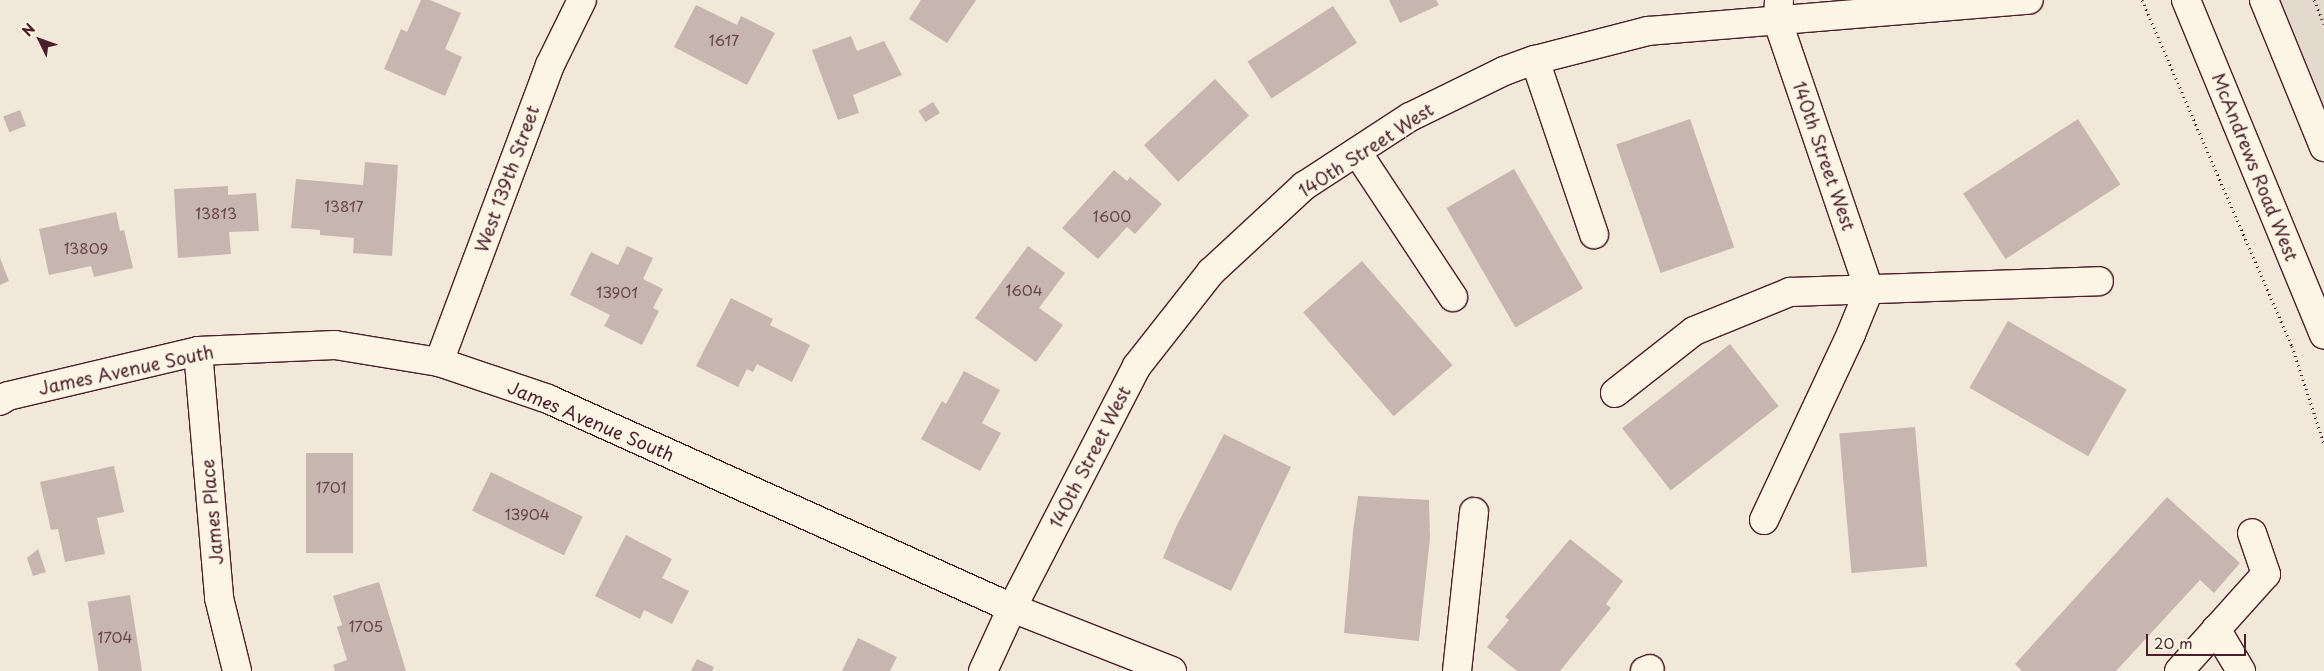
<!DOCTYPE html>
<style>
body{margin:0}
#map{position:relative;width:2324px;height:671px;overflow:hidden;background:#f1e8da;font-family:"Playpen Sans",sans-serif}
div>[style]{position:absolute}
.built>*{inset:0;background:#e4d9cd}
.building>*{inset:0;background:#c7b6af;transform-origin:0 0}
.path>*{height:3px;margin-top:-1.5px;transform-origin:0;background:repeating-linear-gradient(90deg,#4a1f2b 0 1px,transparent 0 5px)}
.roads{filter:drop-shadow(1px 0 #4a1f2b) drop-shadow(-1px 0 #4a1f2b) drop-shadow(0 1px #4a1f2b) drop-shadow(0 -1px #4a1f2b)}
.minor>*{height:28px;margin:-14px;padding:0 14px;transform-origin:14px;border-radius:14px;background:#fcf5e5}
.major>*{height:28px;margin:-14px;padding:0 14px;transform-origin:14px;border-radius:14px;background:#fcf5e5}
span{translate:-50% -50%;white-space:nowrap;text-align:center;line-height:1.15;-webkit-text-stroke:4.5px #fcf5e5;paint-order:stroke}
.number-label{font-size:15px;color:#69454c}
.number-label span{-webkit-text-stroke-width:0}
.street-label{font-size:18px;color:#4a1f2b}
.north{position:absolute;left:15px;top:15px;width:50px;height:50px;-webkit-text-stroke:4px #fcf5e5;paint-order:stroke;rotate:312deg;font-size:14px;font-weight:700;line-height:20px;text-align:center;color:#4a1f2b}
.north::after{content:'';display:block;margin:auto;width:18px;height:22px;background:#4a1f2b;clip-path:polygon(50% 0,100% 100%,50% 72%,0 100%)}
.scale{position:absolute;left:2146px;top:634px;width:100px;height:22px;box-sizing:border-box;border:2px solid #4a1f2b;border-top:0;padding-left:6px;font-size:15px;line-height:18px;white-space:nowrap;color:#4a1f2b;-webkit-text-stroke:4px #fcf5e5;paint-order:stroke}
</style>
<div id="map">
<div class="built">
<i style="clip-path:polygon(2264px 0,2324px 0,2324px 147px)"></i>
</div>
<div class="building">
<i style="clip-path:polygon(421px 0,430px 0,461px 13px,445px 49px,462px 57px,445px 96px,384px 69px,401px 29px,407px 32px)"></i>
<i style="clip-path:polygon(921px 0,976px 0,947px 43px,909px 19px)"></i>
<i style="clip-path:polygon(1389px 0,1436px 0,1439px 5px,1400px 23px)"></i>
<i style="clip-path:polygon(696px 5px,737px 25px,741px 16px,775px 33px,747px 85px,674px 47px)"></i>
<i style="left:1333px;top:6px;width:44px;height:102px;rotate:57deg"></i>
<i style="clip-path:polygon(851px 36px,857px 51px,884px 41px,902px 75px,853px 95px,859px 113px,838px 120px,812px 50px)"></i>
<i style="left:1215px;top:79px;width:50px;height:97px;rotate:47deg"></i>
<i style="left:933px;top:102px;width:13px;height:17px;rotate:58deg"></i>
<i style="left:20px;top:110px;width:17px;height:18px;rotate:69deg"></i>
<i style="left:1690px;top:119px;width:136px;height:78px;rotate:71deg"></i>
<i style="left:2078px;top:119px;width:78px;height:137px;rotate:57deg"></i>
<i style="clip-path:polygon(365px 162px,398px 165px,392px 256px,353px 253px,354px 238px,320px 235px,320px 230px,291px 228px,296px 179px,363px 185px)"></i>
<i style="left:1514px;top:169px;width:138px;height:78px;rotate:60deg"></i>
<i style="clip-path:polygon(1114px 170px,1127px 181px,1130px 177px,1162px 204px,1135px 234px,1127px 227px,1098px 259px,1062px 228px)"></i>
<i style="clip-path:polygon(228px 186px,228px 195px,256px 193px,259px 231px,229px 232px,231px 254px,178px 258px,174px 189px)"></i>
<i style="clip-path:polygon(116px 212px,120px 231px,124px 230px,133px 268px,94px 277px,91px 266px,49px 275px,39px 229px)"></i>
<i style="clip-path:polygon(627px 246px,653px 258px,643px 279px,663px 289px,653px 308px,659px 311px,642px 345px,604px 326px,610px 315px,570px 295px,591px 252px,618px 265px)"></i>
<i style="clip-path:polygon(1028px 246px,1065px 273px,1039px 308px,1063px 325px,1036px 362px,975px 318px)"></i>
<i style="clip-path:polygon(0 258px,9px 281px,0 285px)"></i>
<i style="left:1362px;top:261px;width:138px;height:78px;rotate:49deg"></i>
<i style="clip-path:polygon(731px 298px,773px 319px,770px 325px,810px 345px,792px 382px,757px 364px,753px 372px,747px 369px,738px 387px,696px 366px)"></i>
<i style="left:2008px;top:321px;width:137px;height:77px;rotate:30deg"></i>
<i style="left:1730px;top:344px;width:79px;height:137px;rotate:52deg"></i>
<i style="clip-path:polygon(964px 371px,1000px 390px,982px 423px,1001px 433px,980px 471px,921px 439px,942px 401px,946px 404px)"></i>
<i style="left:1915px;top:427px;width:140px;height:76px;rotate:85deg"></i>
<i style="clip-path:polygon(1224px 434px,1291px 467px,1231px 591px,1163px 558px,1176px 527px)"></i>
<i style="left:353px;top:453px;width:100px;height:47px;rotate:90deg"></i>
<i style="clip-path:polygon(114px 466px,124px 512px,97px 518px,105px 554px,65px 562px,58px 529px,51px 530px,40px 482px)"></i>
<i style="left:491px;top:472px;width:102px;height:43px;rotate:26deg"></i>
<i style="clip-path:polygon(1358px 496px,1429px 500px,1430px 538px,1419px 641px,1344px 633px,1353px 531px)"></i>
<i style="clip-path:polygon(2167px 497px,2240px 563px,2214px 593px,2200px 580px,2116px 671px,2022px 671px,2015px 664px)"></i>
<i style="clip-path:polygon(626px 535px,672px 559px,662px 578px,689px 591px,672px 624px,644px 610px,640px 619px,595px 596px)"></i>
<i style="clip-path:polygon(1570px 539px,1623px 581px,1606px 604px,1611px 608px,1560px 671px,1517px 671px,1487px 647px,1509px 620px,1505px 617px)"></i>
<i style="clip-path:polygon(38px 549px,46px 572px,33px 576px,27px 558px)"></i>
<i style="clip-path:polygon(379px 582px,406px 671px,335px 671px,333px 665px,347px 660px,337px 627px,342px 625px,333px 596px)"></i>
<i style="left:130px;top:595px;width:77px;height:43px;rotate:81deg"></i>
<i style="clip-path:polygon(858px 638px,897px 657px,890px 671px,842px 671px)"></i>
<i style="clip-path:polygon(697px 659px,714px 667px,712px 671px,691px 671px)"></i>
</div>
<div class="path">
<i style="left:2142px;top:0;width:377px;rotate:66.6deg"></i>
<i style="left:2292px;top:346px;width:103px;rotate:71.9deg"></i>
<i style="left:2314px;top:0;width:26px;rotate:67deg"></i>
</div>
<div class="roads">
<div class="minor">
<i style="left:1779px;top:0;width:22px;rotate:93deg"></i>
<i style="left:1778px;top:22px;width:283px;rotate:71.2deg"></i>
<i style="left:1535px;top:60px;width:184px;rotate:71.3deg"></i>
<i style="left:1357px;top:152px;width:174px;rotate:56.5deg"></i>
<i style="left:198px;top:351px;width:248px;rotate:85.1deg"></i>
<i style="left:219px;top:598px;width:75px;rotate:76.1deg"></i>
<i style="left:439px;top:362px;width:317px;rotate:-69.5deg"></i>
<i style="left:550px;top:65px;width:72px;rotate:-63.8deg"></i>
<i style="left:1615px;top:393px;width:100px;rotate:-38.1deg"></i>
<i style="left:1694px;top:331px;width:104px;rotate:-22.1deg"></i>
<i style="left:1790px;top:292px;width:309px;rotate:-2deg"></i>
<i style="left:0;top:401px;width:9px;rotate:-32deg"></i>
<i style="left:8px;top:396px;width:195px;rotate:-13.3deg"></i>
<i style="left:198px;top:351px;width:137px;rotate:-2.5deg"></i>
<i style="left:335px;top:345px;width:105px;rotate:9.3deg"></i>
<i style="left:439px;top:362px;width:115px;rotate:18.7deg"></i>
<i style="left:548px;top:399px;width:509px;rotate:24.25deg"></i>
<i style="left:1012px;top:608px;width:172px;rotate:21.5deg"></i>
<i style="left:1764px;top:520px;width:205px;rotate:-64.9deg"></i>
<i style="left:1851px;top:334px;width:48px;rotate:-67.8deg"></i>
<i style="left:2216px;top:629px;width:49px;rotate:59.2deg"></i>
<i style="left:983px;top:671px;width:69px;rotate:-65.3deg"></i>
<i style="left:1012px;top:608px;width:272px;rotate:-62.7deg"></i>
<i style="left:1137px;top:366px;width:120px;rotate:-51.8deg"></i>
<i style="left:1211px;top:272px;width:127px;rotate:-42.8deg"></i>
<i style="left:1304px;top:186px;width:126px;rotate:-33.1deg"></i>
<i style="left:1410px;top:117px;width:105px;rotate:-26.1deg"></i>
<i style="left:1504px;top:71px;width:33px;rotate:-20deg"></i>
<i style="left:1535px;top:60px;width:117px;rotate:-14.4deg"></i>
<i style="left:1648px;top:31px;width:382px;rotate:-4.7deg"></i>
<i style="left:1457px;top:671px;width:160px;rotate:-83.9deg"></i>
<i style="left:1645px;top:671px;width:5px;rotate:-22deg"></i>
<i style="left:2179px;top:671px;width:130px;rotate:-48.1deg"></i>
<i style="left:2266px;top:574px;width:43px;rotate:-108.9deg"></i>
</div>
<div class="major">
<i style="left:2186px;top:0;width:362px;rotate:67.6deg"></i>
<i style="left:2264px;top:0;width:159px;rotate:67.8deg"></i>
</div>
</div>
<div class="number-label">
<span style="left:724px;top:40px">1617</span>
<span style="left:344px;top:206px">13817</span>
<span style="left:216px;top:213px">13813</span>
<span style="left:1112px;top:216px">1600</span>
<span style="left:86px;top:248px">13809</span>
<span style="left:1024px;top:290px">1604</span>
<span style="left:617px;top:292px">13901</span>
<span style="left:331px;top:487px">1701</span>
<span style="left:527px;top:514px">13904</span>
<span style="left:366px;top:626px">1705</span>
<span style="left:115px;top:637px">1704</span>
</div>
<div class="street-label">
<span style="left:1366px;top:150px;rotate:-33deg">140th Street West</span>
<span style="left:1824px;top:156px;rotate:71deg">140th Street West</span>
<span style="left:2255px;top:167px;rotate:68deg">McAndrews Road West</span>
<span style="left:507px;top:179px;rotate:-70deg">West 139th Street</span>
<span style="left:126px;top:370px;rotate:-12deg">James Avenue South</span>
<span style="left:591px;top:421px;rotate:23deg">James Avenue South</span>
<span style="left:1090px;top:457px;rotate:-63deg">140th Street West</span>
<span style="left:212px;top:512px;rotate:-95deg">James Place</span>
</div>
<div class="north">N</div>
<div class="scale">20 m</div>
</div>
